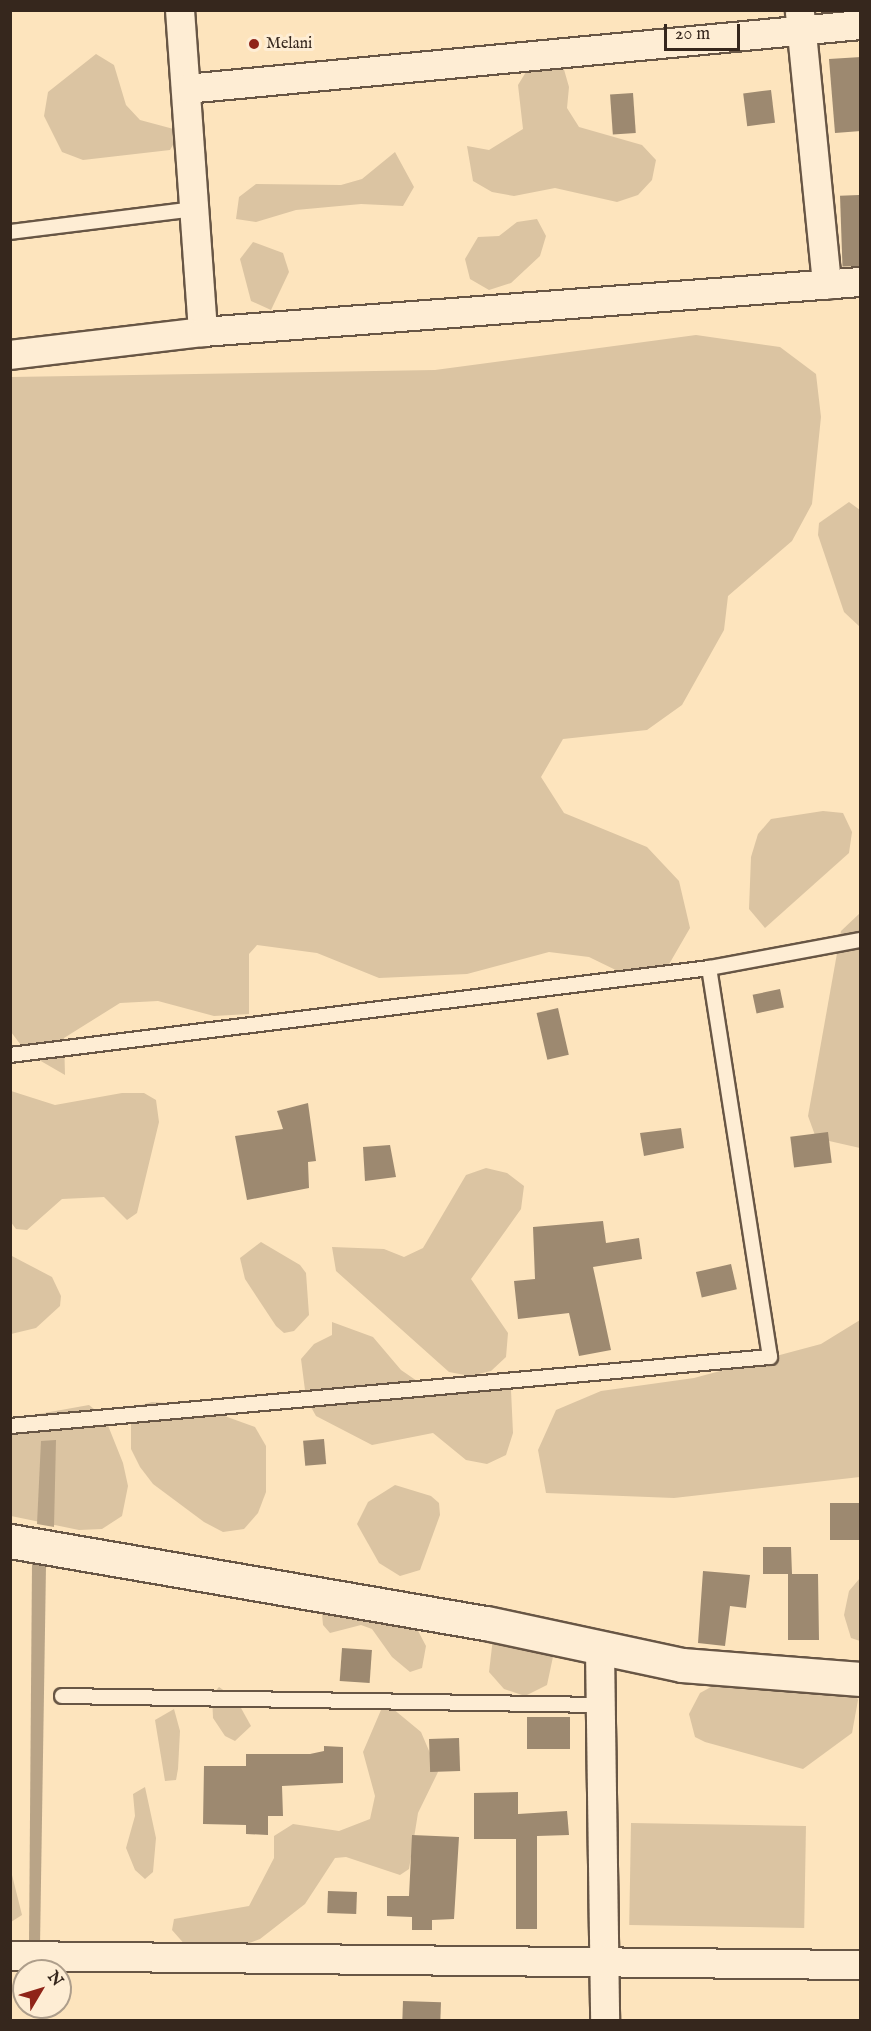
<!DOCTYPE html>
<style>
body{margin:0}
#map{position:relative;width:871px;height:2031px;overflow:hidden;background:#fde4bd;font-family:"IM FELL English",serif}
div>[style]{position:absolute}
.green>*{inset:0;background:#dbc4a2;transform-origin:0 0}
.water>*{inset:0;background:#b9a487}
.building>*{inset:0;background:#9d8970;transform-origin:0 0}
.roads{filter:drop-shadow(2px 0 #685645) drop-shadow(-2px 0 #685645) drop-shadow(0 2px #685645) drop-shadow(0 -2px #685645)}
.service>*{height:14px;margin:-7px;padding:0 7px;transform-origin:7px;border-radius:7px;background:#feedd4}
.minor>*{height:28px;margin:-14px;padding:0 14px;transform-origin:14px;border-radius:14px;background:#feedd4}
.tertiary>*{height:33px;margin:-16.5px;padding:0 16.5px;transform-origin:16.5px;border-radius:16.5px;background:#feedd4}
.dots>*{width:16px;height:16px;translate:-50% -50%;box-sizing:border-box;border:3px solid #feedd4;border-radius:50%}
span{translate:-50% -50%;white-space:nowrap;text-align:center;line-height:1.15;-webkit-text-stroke:6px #feedd4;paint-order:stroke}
.poi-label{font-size:16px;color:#36271d}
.left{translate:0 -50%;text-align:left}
.frame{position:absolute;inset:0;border:12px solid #36271d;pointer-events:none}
.north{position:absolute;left:12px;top:1959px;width:60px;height:60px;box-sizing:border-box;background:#feedd4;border:2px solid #ae9e8b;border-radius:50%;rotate:52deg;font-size:16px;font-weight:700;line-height:24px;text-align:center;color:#36271d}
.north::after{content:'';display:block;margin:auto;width:21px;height:27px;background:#8f2418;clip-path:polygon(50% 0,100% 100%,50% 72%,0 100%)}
.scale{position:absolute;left:664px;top:24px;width:76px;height:27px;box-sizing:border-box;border:3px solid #36271d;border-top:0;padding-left:8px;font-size:18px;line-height:21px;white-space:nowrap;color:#36271d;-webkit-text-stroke:4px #feedd4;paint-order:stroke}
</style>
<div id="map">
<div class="green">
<i style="clip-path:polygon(96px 54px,114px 65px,126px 105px,140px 120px,181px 131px,170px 150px,83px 160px,62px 152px,44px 116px,48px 92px)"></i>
<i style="clip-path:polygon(563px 66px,569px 87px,567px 108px,579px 127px,642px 145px,656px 160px,652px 180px,638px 195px,617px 202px,555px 188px,514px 196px,492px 192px,473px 181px,467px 146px,489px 150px,523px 129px,518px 85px,529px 67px)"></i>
<i style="clip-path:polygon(395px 152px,414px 187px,403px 206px,361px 204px,296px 210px,256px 222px,236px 219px,239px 197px,256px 184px,341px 185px,362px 179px)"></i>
<i style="clip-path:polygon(537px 219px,546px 236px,540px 256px,511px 283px,489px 290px,470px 279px,465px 259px,478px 237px,499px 236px,517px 222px)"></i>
<i style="clip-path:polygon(253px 242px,283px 253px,289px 272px,271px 310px,251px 301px,240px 259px)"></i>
<i style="clip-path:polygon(696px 335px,780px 347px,816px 374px,821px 417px,812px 504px,792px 541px,728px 596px,724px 630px,682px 705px,647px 730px,563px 739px,541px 777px,564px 813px,647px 847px,679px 881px,690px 928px,668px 966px,626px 975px,589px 957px,549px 952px,467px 974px,379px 978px,317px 953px,257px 945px,249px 954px,249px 1014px,214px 1016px,158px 1001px,120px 1003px,64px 1038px,65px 1075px,27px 1053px,11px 1032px,11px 377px,435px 370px)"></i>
<i style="clip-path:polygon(849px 502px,860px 510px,860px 627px,844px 612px,818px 535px,819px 523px)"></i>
<i style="clip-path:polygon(823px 811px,843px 813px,852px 832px,849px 853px,765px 928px,749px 909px,751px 857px,758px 834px,771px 819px)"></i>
<i style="clip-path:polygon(860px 913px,860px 1148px,816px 1138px,808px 1116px,841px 931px)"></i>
<i style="clip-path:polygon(11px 1091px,55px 1105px,122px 1093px,144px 1093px,156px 1100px,159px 1122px,137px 1213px,127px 1220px,104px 1197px,62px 1199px,27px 1230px,16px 1229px,10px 1221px)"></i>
<i style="clip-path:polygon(486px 1168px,507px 1173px,524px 1186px,521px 1209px,471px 1279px,508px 1333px,506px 1357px,491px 1371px,470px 1376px,449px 1372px,336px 1271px,332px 1247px,384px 1249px,404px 1257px,423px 1248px,466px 1175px)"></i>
<i style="clip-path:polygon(261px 1242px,300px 1265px,306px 1273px,309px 1315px,294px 1331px,284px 1333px,276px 1326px,245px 1279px,240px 1258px)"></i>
<i style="clip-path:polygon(10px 1255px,52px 1277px,61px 1296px,60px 1306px,36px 1328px,11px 1334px)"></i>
<i style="clip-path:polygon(860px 1320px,860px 1477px,674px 1498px,546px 1493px,538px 1450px,556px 1410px,601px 1391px,694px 1378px,821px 1344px)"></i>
<i style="clip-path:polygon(332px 1322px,373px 1337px,401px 1370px,420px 1383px,511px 1390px,513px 1433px,506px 1455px,487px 1464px,466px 1460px,433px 1433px,372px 1445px,316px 1416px,306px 1398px,301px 1359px,314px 1344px,332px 1335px)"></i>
<i style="clip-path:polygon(152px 1402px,194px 1405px,255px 1427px,266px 1446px,266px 1492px,258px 1513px,244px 1529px,223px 1532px,204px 1522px,153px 1484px,140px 1467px,131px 1449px,131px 1408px)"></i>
<i style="clip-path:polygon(89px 1405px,105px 1418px,123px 1463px,128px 1486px,122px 1516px,102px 1529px,79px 1530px,11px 1516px,11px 1430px,33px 1415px)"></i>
<i style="clip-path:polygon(395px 1485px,431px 1496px,439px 1503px,440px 1515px,420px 1570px,400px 1576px,379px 1563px,357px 1524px,368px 1502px)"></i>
<i style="clip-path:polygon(860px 1578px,860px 1641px,851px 1638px,844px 1615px,849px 1591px)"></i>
<i style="clip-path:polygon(331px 1609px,416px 1627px,426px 1646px,422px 1668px,410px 1672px,392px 1657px,372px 1629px,361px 1625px,330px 1633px,323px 1625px,322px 1614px)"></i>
<i style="clip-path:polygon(493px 1638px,554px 1652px,547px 1685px,525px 1696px,504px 1689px,489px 1672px)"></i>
<i style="clip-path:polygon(722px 1681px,854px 1689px,858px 1700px,852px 1733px,803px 1769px,705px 1742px,695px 1737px,689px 1714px,700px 1693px)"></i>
<i style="clip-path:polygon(219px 1687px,236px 1699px,251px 1726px,235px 1741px,225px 1736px,213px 1718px,212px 1695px)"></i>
<i style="clip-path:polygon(392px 1708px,421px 1732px,438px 1772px,418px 1813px,409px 1869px,400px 1875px,346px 1857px,335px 1858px,305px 1904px,260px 1939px,229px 1951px,187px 1947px,172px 1930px,174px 1919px,249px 1906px,274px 1858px,274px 1836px,293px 1824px,339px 1831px,370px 1819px,375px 1796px,363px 1752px,381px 1710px)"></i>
<i style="clip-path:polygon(174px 1709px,180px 1731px,178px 1769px,176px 1780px,165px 1781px,155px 1720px)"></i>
<i style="clip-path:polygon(145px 1787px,156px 1838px,153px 1872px,145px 1879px,135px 1870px,126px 1848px,135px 1816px,133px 1794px)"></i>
<i style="left:631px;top:1823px;width:175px;height:102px;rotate:1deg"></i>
<i style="clip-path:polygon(10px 1867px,22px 1915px,11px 1922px,10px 1922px)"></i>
</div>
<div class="water">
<i style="clip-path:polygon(56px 1440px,54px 1527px,37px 1524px,41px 1441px)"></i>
<i style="clip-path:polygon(32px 1564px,46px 1566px,40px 1945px,29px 1944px)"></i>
</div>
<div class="building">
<i style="clip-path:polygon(861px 57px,861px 131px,835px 133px,829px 59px)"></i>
<i style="left:771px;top:90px;width:33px;height:28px;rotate:83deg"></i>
<i style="left:633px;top:93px;width:40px;height:23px;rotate:86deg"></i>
<i style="left:859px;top:195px;width:71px;height:19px;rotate:88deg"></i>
<i style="left:780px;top:989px;width:19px;height:28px;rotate:78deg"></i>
<i style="left:558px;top:1008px;width:48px;height:22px;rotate:77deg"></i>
<i style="clip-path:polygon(308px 1103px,316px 1161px,308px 1162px,309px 1188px,247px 1200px,235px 1136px,283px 1129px,277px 1111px)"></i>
<i style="clip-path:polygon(681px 1128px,684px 1148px,644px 1156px,640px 1133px)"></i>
<i style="left:828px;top:1132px;width:31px;height:38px;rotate:83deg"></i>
<i style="clip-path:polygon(390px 1145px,396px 1177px,365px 1181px,363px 1147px)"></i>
<i style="clip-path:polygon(603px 1221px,606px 1243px,639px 1238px,642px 1259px,593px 1267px,611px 1350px,579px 1356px,569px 1313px,518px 1319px,514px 1281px,535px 1279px,533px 1227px)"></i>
<i style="left:731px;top:1264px;width:26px;height:36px;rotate:77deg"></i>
<i style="left:324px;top:1439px;width:25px;height:21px;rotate:85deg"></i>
<i style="left:830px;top:1503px;width:31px;height:37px"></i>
<i style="clip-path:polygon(763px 1547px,791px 1547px,792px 1574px,818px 1574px,819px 1640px,788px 1640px,788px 1574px,763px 1574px)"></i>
<i style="clip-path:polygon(703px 1571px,750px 1575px,746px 1608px,730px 1606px,725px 1646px,698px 1643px)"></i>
<i style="left:342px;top:1648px;width:30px;height:33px;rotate:4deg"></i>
<i style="left:527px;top:1717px;width:43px;height:32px"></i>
<i style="left:459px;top:1738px;width:33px;height:30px;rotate:88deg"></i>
<i style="clip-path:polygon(324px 1746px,343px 1747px,343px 1783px,282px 1786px,283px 1816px,268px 1816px,268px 1835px,246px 1834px,246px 1825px,203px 1824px,204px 1766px,246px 1766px,246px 1754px,310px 1754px,324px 1751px)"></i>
<i style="clip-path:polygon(518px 1792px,518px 1814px,567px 1811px,569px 1835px,537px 1836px,537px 1929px,516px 1929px,516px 1839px,474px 1839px,474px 1793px)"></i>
<i style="clip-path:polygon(412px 1835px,459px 1837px,454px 1919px,432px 1920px,432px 1930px,412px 1930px,412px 1917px,387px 1916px,387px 1896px,409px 1896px)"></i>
<i style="left:328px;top:1891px;width:29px;height:22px;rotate:2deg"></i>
<i style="left:403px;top:2001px;width:38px;height:19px;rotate:2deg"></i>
</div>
<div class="roads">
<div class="service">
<i style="left:10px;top:232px;width:185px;rotate:-7.1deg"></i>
<i style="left:10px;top:1055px;width:704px;rotate:-7.09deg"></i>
<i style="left:709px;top:968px;width:154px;rotate:-10.5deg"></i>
<i style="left:10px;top:1426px;width:763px;rotate:-5.19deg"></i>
<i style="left:770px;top:1357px;width:394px;rotate:-98.9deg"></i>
<i style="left:62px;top:1696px;width:539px;rotate:0.96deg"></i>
</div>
<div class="minor">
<i style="left:180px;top:10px;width:323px;rotate:85.9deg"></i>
<i style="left:800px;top:13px;width:273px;rotate:84.3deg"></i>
<i style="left:186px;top:89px;width:677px;rotate:-5.42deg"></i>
<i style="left:10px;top:355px;width:194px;rotate:-6.8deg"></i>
<i style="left:203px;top:332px;width:659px;rotate:-4.35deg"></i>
<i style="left:600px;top:1650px;width:370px;rotate:89.2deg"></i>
<i style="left:10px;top:1956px;width:850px;rotate:0.61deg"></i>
</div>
<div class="tertiary">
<i style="left:10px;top:1541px;width:483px;rotate:9.8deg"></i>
<i style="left:486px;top:1623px;width:200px;rotate:12.1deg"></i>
<i style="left:682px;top:1665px;width:179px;rotate:4.5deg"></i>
</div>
</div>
<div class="dots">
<i style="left:254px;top:44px;background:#8f2418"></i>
</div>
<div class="poi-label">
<span class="left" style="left:266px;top:44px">Melani</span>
</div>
<div class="frame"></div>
<div class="north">N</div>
<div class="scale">20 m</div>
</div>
